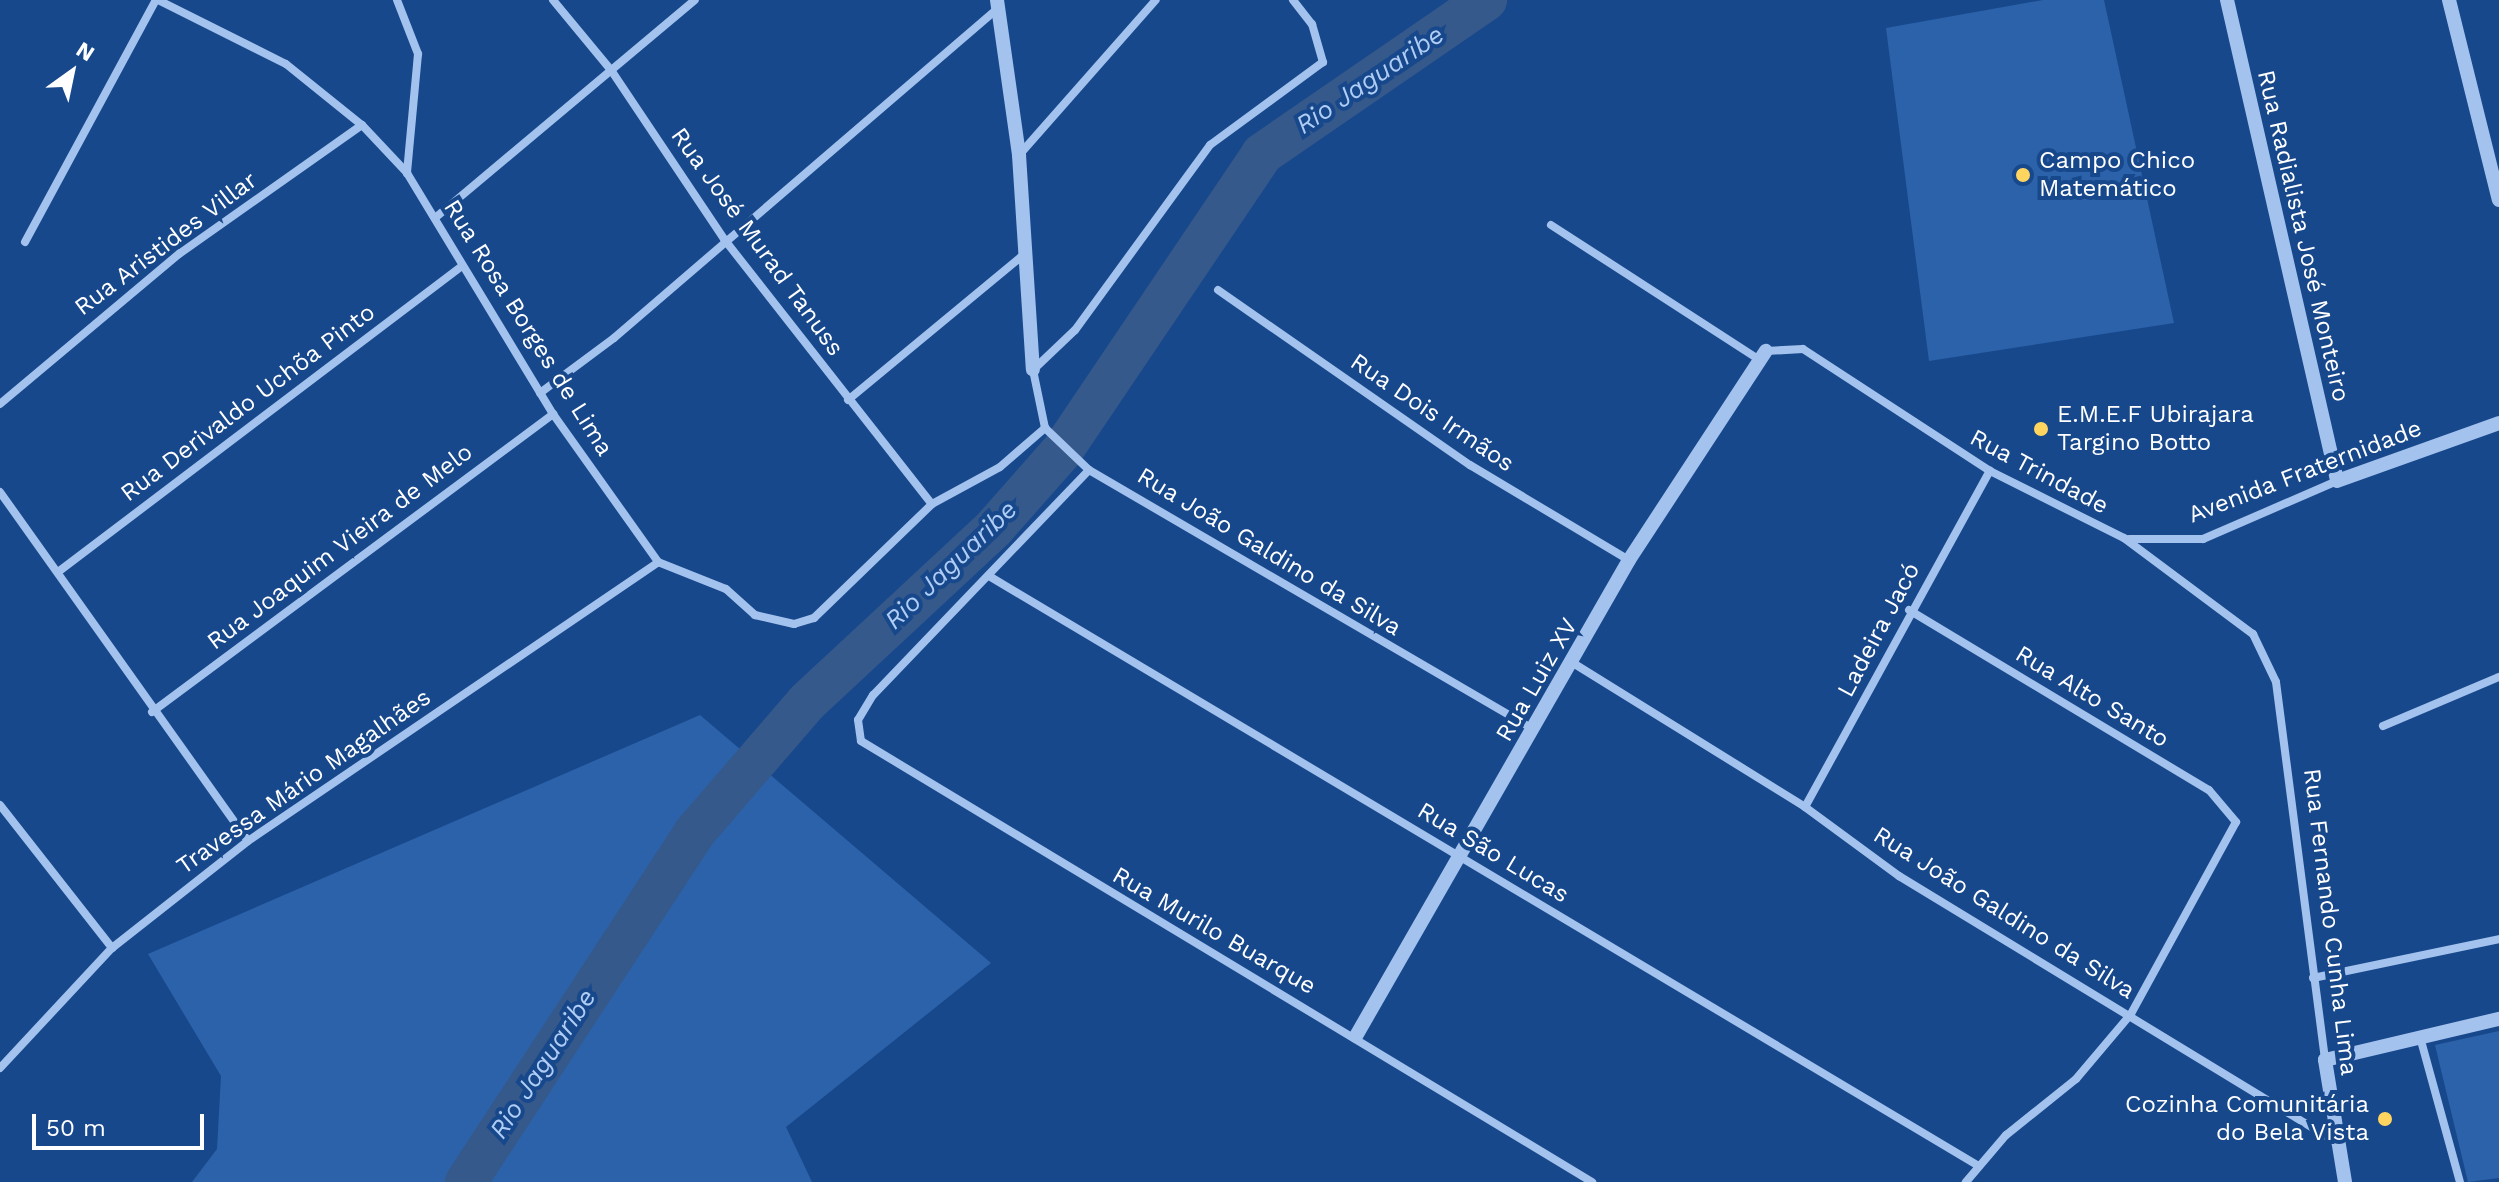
<!DOCTYPE html>
<meta charset="utf-8">
<style>
body{margin:0}
#map{position:relative;width:2499px;height:1182px;overflow:hidden;background:#18488c;font-family:"Work Sans",sans-serif}
div>[style]{position:absolute}
.green>*{inset:0;background:#2b62aa}
.river>*{height:42px;margin:-21px;padding:0 21px;transform-origin:21px;border-radius:21px;background:#36598b}
.minor>*{height:8px;margin:-4px;padding:0 4px;transform-origin:4px;border-radius:4px;background:#a3c3ee}
.tertiary>*{height:14px;margin:-7px;padding:0 7px;transform-origin:7px;border-radius:7px;background:#a3c3ee}
.dots>*{width:22px;height:22px;translate:-50% -50%;box-sizing:border-box;border:4px solid #18488c;border-radius:50%}
span{translate:-50% -50%;white-space:nowrap;text-align:center;line-height:1.15;-webkit-text-stroke:8px #18488c;paint-order:stroke}
.poi-label{font-size:24px;color:#fff}
.left{translate:0 -50%;text-align:left}
.right{translate:-100% -50%;text-align:right}
.street-label{font-size:24px;color:#fff}
.water-label{font-size:26px;color:#afcdf5;font-style:italic}
.north{position:absolute;left:32px;top:32px;width:80px;height:80px;-webkit-text-stroke:6px #18488c;paint-order:stroke;rotate:33deg;font-size:22px;font-weight:700;line-height:32px;text-align:center;color:#fff}
.north::after{content:'';display:block;margin:auto;width:28px;height:36px;background:#fff;clip-path:polygon(50% 0,100% 100%,50% 72%,0 100%)}
.scale{position:absolute;left:32px;top:1114px;width:172px;height:36px;box-sizing:border-box;border:4px solid #fff;border-top:0;padding-left:10px;font-size:24px;line-height:28px;white-space:nowrap;color:#fff;-webkit-text-stroke:6px #18488c;paint-order:stroke}
</style>
<div id="map">
<div class="green">
<i style="clip-path:polygon(2043px 0,2104px 0,2174px 323px,1929px 361px,1886px 28px)"></i>
<i style="clip-path:polygon(700px 715px,991px 963px,786px 1127px,812px 1182px,192px 1182px,217px 1149px,221px 1076px,148px 954px)"></i>
<i style="clip-path:polygon(2499px 1031px,2499px 1178px,2468px 1182px,2435px 1045px)"></i>
</div>
<div class="river">
<i style="left:466px;top:1182px;width:417px;rotate:-56.8deg"></i>
<i style="left:694px;top:833px;width:173px;rotate:-49.2deg"></i>
<i style="left:807px;top:702px;width:255px;rotate:-42.9deg"></i>
<i style="left:994px;top:528px;width:103px;rotate:-48.6deg"></i>
<i style="left:1062px;top:451px;width:358px;rotate:-56deg"></i>
<i style="left:1262px;top:154px;width:272px;rotate:-34.5deg"></i>
</div>
<div class="minor">
<i style="left:158px;top:0;width:143px;rotate:26.6deg"></i>
<i style="left:286px;top:64px;width:97px;rotate:38.8deg"></i>
<i style="left:362px;top:125px;width:66px;rotate:46.8deg"></i>
<i style="left:407px;top:173px;width:282px;rotate:58.8deg"></i>
<i style="left:553px;top:414px;width:181px;rotate:54.6deg"></i>
<i style="left:658px;top:562px;width:73px;rotate:21.7deg"></i>
<i style="left:726px;top:589px;width:39px;rotate:42deg"></i>
<i style="left:755px;top:615px;width:40px;rotate:13deg"></i>
<i style="left:794px;top:624px;width:21px;rotate:-17deg"></i>
<i style="left:814px;top:618px;width:164px;rotate:-44deg"></i>
<i style="left:932px;top:504px;width:77px;rotate:-28.6deg"></i>
<i style="left:1000px;top:467px;width:60px;rotate:-40.9deg"></i>
<i style="left:397px;top:0;width:58px;rotate:68.7deg"></i>
<i style="left:418px;top:54px;width:120px;rotate:95.3deg"></i>
<i style="left:553px;top:0;width:91px;rotate:50.4deg"></i>
<i style="left:611px;top:70px;width:203px;rotate:56.2deg"></i>
<i style="left:724px;top:239px;width:337px;rotate:51.9deg"></i>
<i style="left:1293px;top:0;width:31px;rotate:52deg"></i>
<i style="left:1312px;top:24px;width:40px;rotate:74deg"></i>
<i style="left:1323px;top:62px;width:140px;rotate:143.7deg"></i>
<i style="left:1210px;top:145px;width:229px;rotate:126.1deg"></i>
<i style="left:1075px;top:330px;width:58px;rotate:136.4deg"></i>
<i style="left:1033px;top:370px;width:59px;rotate:78.3deg"></i>
<i style="left:1045px;top:428px;width:61px;rotate:43.7deg"></i>
<i style="left:1089px;top:470px;width:514px;rotate:30.26deg"></i>
<i style="left:1020px;top:154px;width:205px;rotate:-48.6deg"></i>
<i style="left:435px;top:218px;width:339px;rotate:-40deg"></i>
<i style="left:1551px;top:225px;width:249px;rotate:32.9deg"></i>
<i style="left:25px;top:242px;width:275px;rotate:-61.6deg"></i>
<i style="left:1218px;top:290px;width:307px;rotate:34.8deg"></i>
<i style="left:1470px;top:465px;width:185px;rotate:30.9deg"></i>
<i style="left:1766px;top:351px;width:37px;rotate:-3deg"></i>
<i style="left:1803px;top:349px;width:223px;rotate:33.1deg"></i>
<i style="left:1990px;top:471px;width:150px;rotate:26.6deg"></i>
<i style="left:2124px;top:538px;width:161px;rotate:36.7deg"></i>
<i style="left:2253px;top:634px;width:53px;rotate:64.4deg"></i>
<i style="left:2276px;top:682px;width:381px;rotate:82.6deg"></i>
<i style="left:540px;top:393px;width:92px;rotate:-36.6deg"></i>
<i style="left:614px;top:338px;width:505px;rotate:-40.66deg"></i>
<i style="left:848px;top:400px;width:227px;rotate:-39.6deg"></i>
<i style="left:0;top:404px;width:234px;rotate:-40deg"></i>
<i style="left:179px;top:254px;width:224px;rotate:-35.2deg"></i>
<i style="left:1089px;top:470px;width:312px;rotate:133.8deg"></i>
<i style="left:873px;top:695px;width:29px;rotate:121deg"></i>
<i style="left:858px;top:720px;width:21px;rotate:82deg"></i>
<i style="left:861px;top:741px;width:854px;rotate:31.1deg"></i>
<i style="left:0;top:492px;width:428px;rotate:54.6deg"></i>
<i style="left:2129px;top:539px;width:74px"></i>
<i style="left:2203px;top:539px;width:146px;rotate:-23.4deg"></i>
<i style="left:58px;top:572px;width:507px;rotate:-37.14deg"></i>
<i style="left:989px;top:576px;width:1150px;rotate:30.8deg"></i>
<i style="left:1909px;top:610px;width:350px;rotate:31deg"></i>
<i style="left:2209px;top:790px;width:42px;rotate:49.8deg"></i>
<i style="left:2236px;top:822px;width:219px;rotate:118.7deg"></i>
<i style="left:2131px;top:1014px;width:85px;rotate:130.2deg"></i>
<i style="left:2076px;top:1079px;width:90px;rotate:141.3deg"></i>
<i style="left:2006px;top:1135px;width:62px;rotate:130.4deg"></i>
<i style="left:1573px;top:663px;width:273px;rotate:31.8deg"></i>
<i style="left:1805px;top:807px;width:117px;rotate:36.3deg"></i>
<i style="left:1899px;top:876px;width:512px;rotate:31.33deg"></i>
<i style="left:152px;top:712px;width:500px;rotate:-36.6deg"></i>
<i style="left:2383px;top:726px;width:126px;rotate:-22.9deg"></i>
<i style="left:0;top:805px;width:182px;rotate:51.9deg"></i>
<i style="left:1805px;top:807px;width:384px;rotate:-61.2deg"></i>
<i style="left:2313px;top:978px;width:190px;rotate:-11.8deg"></i>
<i style="left:2420px;top:1037px;width:150px;rotate:74.6deg"></i>
<i style="left:0;top:1068px;width:164px;rotate:-47deg"></i>
<i style="left:112px;top:948px;width:173px;rotate:-38.2deg"></i>
<i style="left:248px;top:841px;width:496px;rotate:-34.2deg"></i>
</div>
<div class="tertiary">
<i style="left:997px;top:0;width:157px;rotate:81.9deg"></i>
<i style="left:1019px;top:155px;width:215px;rotate:86.3deg"></i>
<i style="left:2227px;top:0;width:493px;rotate:77.1deg"></i>
<i style="left:2337px;top:481px;width:172px;rotate:-19.7deg"></i>
<i style="left:2449px;top:0;width:206px;rotate:76deg"></i>
<i style="left:1356px;top:1036px;width:549px;rotate:-60.16deg"></i>
<i style="left:1629px;top:560px;width:250px;rotate:-56.8deg"></i>
<i style="left:2345px;top:1182px;width:124px;rotate:-99.3deg"></i>
<i style="left:2325px;top:1060px;width:179px;rotate:-13.3deg"></i>
</div>
<div class="dots">
<i style="left:2023px;top:175px;background:#ffd560"></i>
<i style="left:2041px;top:429px;background:#ffd560"></i>
<i style="left:2385px;top:1119px;background:#ffd560"></i>
</div>
<div class="poi-label">
<span class="left" style="left:2039px;top:175px">Campo Chico<br>Matemático</span>
<span class="left" style="left:2057px;top:429px">E.M.E.F Ubirajara<br>Targino Botto</span>
<span class="right" style="left:2369px;top:1119px">Cozinha Comunitária<br>do Bela Vista</span>
</div>
<div class="street-label">
<span style="left:2303px;top:236px;rotate:77deg">Rua Radialista José Monteiro</span>
<span style="left:757px;top:242px;rotate:54deg">Rua José Murad Tanuss</span>
<span style="left:166px;top:244px;rotate:-37deg">Rua Aristides Villar</span>
<span style="left:528px;top:328px;rotate:58deg">Rua Rosa Borges de Lima</span>
<span style="left:248px;top:403px;rotate:-37deg">Rua Derivaldo Uchõa Pinto</span>
<span style="left:1432px;top:413px;rotate:34deg">Rua Dois Irmãos</span>
<span style="left:2039px;top:472px;rotate:28deg">Rua Trindade</span>
<span style="left:2305px;top:472px;rotate:-21deg">Avenida Fraternidade</span>
<span style="left:340px;top:547px;rotate:-37deg">Rua Joaquim Vieira de Melo</span>
<span style="left:1269px;top:552px;rotate:31deg">Rua João Galdino da Silva</span>
<span style="left:1879px;top:630px;rotate:-62deg">Ladeira Jacó</span>
<span style="left:1537px;top:680px;rotate:-60deg">Rua Luiz XV</span>
<span style="left:2092px;top:697px;rotate:31deg">Rua Alto Santo</span>
<span style="left:304px;top:782px;rotate:-35deg">Travessa Mário Magalhães</span>
<span style="left:1493px;top:853px;rotate:31deg">Rua São Lucas</span>
<span style="left:2004px;top:913px;rotate:32deg">Rua João Galdino da Silva</span>
<span style="left:2330px;top:922px;rotate:83deg">Rua Fernando Cunha Lima</span>
<span style="left:1214px;top:931px;rotate:30deg">Rua Murilo Buarque</span>
</div>
<div class="water-label">
<span style="left:1370px;top:80px;rotate:-34deg">Rio Jaguaribe</span>
<span style="left:951px;top:565px;rotate:-44deg">Rio Jaguaribe</span>
<span style="left:543px;top:1064px;rotate:-57deg">Rio Jaguaribe</span>
</div>
<div class="north">N</div>
<div class="scale">50 m</div>
</div>
